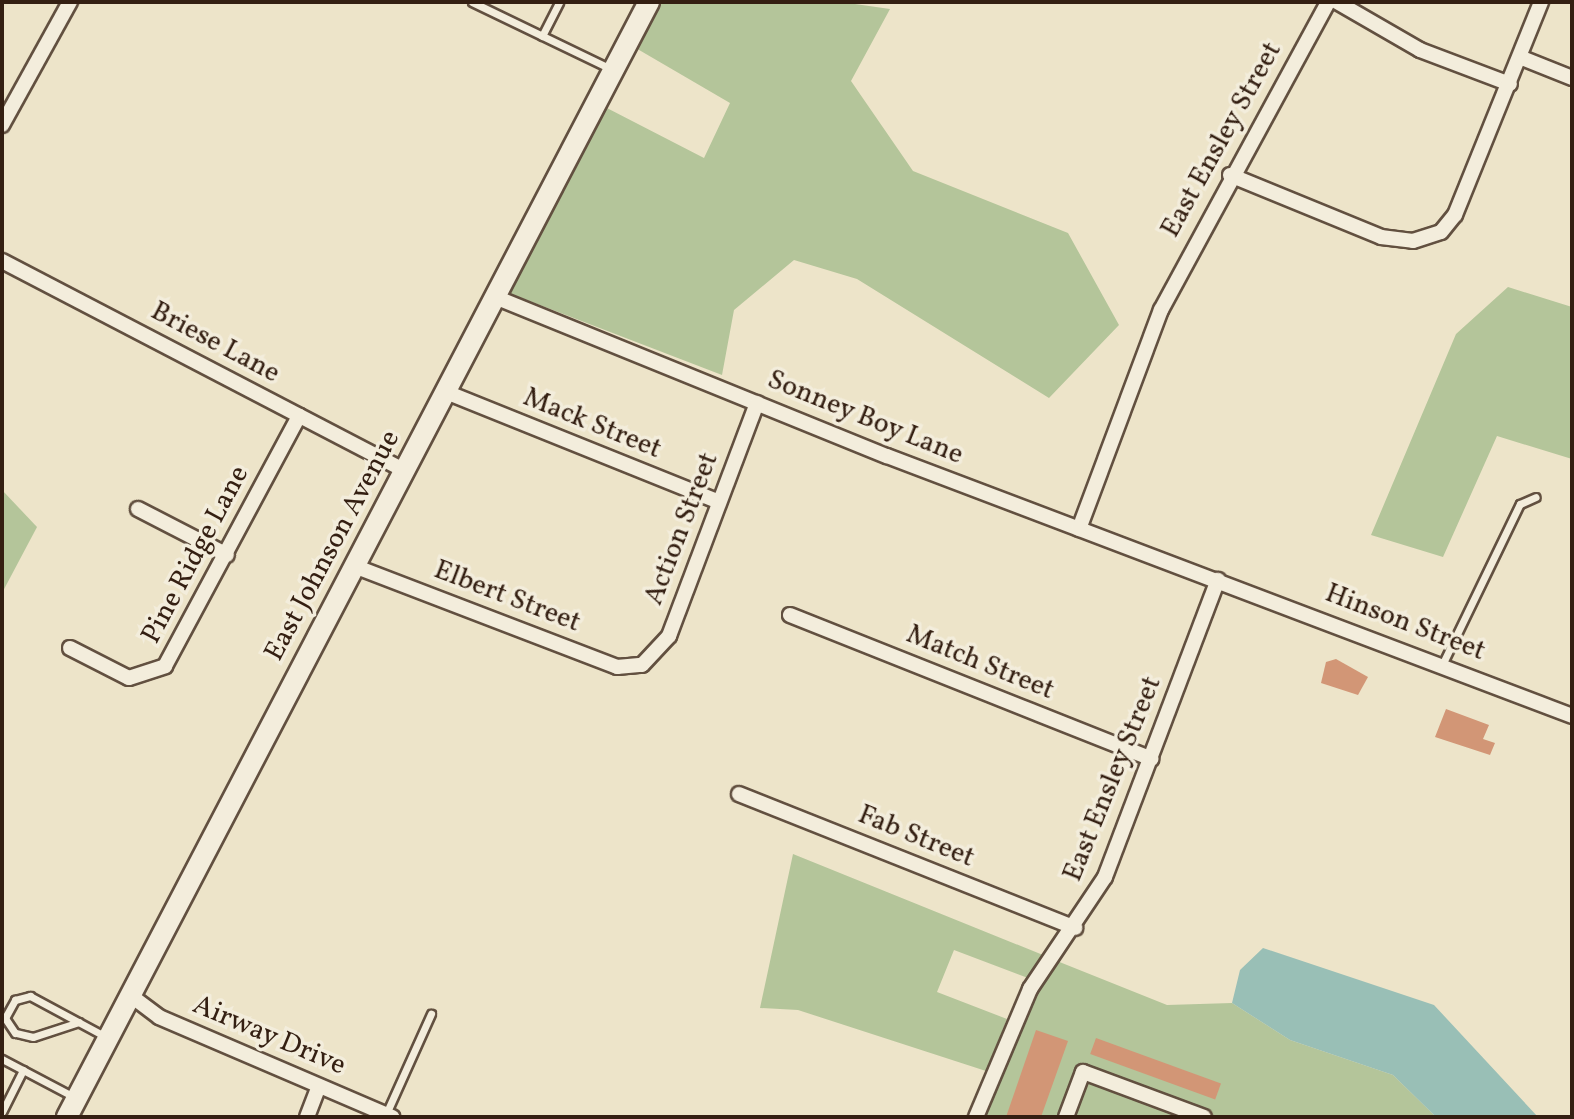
<!DOCTYPE html>
<style>
body{margin:0}
#map{position:relative;width:1574px;height:1119px;overflow:hidden;background:#ede4c9;font-family:Vollkorn,serif}
div>[style]{position:absolute}
.green>*{inset:0;background:#b4c59a}
.water>*{inset:0;background:#99bfb6}
.building>*{inset:0;background:#d29676;transform-origin:0 0}
.roads{filter:drop-shadow(2px 0 #625040) drop-shadow(-2px 0 #625040) drop-shadow(0 2px #625040) drop-shadow(0 -2px #625040)}
.lane>*{height:7px;margin:-3.5px;padding:0 3.5px;transform-origin:3.5px;border-radius:3.5px;background:#f3eddc}
.street>*{height:14px;margin:-7px;padding:0 7px;transform-origin:7px;border-radius:7px;background:#f3eddc}
.secondary>*{height:20px;margin:-10px;padding:0 10px;transform-origin:10px;border-radius:10px;background:#f3eddc}
span{translate:-50% -50%;white-space:nowrap;text-align:center;line-height:1.15;-webkit-text-stroke:7px #f3eddc;paint-order:stroke}
.street-label{font-size:28px;color:#341f12}
.frame{position:absolute;inset:0;border:4px solid #341f12;pointer-events:none}
</style>
<div id="map">
<div class="green">
<i style="clip-path:polygon(658px 2px,841px 2px,890px 9px,851px 81px,913px 171px,1068px 233px,1119px 325px,1049px 398px,857px 279px,794px 260px,734px 310px,722px 375px,506px 292px,603px 106px,704px 158px,730px 103px,634px 47px)"></i>
<i style="clip-path:polygon(1508px 287px,1572px 307px,1572px 459px,1497px 436px,1443px 557px,1371px 535px,1456px 334px)"></i>
<i style="clip-path:polygon(2px 490px,37px 527px,2px 593px)"></i>
<i style="clip-path:polygon(793px 854px,1043px 955px,1028px 978px,954px 950px,937px 992px,1007px 1019px,986px 1071px,798px 1010px,760px 1008px)"></i>
<i style="clip-path:polygon(1057px 961px,1167px 1005px,1232px 1003px,1290px 1040px,1393px 1075px,1436px 1117px,985px 1117px,1022px 1021px)"></i>
</div>
<div class="water">
<i style="clip-path:polygon(1263px 948px,1434px 1005px,1538px 1117px,1436px 1117px,1393px 1075px,1290px 1040px,1232px 1003px,1240px 970px)"></i>
</div>
<div class="building">
<i style="clip-path:polygon(1336px 659px,1368px 677px,1358px 695px,1321px 683px,1326px 662px)"></i>
<i style="clip-path:polygon(1446px 709px,1489px 725px,1483px 739px,1495px 743px,1490px 755px,1435px 737px)"></i>
<i style="clip-path:polygon(1036px 1030px,1068px 1041px,1041px 1117px,1006px 1117px)"></i>
<i style="left:1096px;top:1038px;width:133px;height:17px;rotate:20deg"></i>
</div>
<div class="roads">
<div class="lane">
<i style="left:472px;top:2px;width:154px;rotate:25.7deg"></i>
<i style="left:542px;top:36px;width:38px;rotate:-63deg"></i>
<i style="left:1442px;top:665px;width:179px;rotate:-64.2deg"></i>
<i style="left:1520px;top:504px;width:17px;rotate:-24deg"></i>
<i style="left:79px;top:1022px;width:48px;rotate:161.9deg"></i>
<i style="left:33px;top:1037px;width:18px;rotate:-167deg"></i>
<i style="left:15px;top:1033px;width:18px;rotate:-124deg"></i>
<i style="left:5px;top:1018px;width:21px;rotate:-61deg"></i>
<i style="left:15px;top:1000px;width:16px;rotate:-15deg"></i>
<i style="left:30px;top:996px;width:86px;rotate:28.3deg"></i>
<i style="left:2px;top:1059px;width:81px;rotate:27.8deg"></i>
<i style="left:2px;top:1112px;width:47px;rotate:-63.4deg"></i>
<i style="left:386px;top:1114px;width:110px;rotate:-65.8deg"></i>
</div>
<div class="street">
<i style="left:1337px;top:2px;width:96px;rotate:30deg"></i>
<i style="left:1420px;top:50px;width:96px;rotate:20.7deg"></i>
<i style="left:1522px;top:58px;width:54px;rotate:21.8deg"></i>
<i style="left:2px;top:125px;width:141px;rotate:-61.1deg"></i>
<i style="left:1230px;top:175px;width:163px;rotate:22.3deg"></i>
<i style="left:1381px;top:237px;width:32px;rotate:7deg"></i>
<i style="left:1413px;top:241px;width:29px;rotate:-18deg"></i>
<i style="left:1441px;top:232px;width:22px;rotate:-51deg"></i>
<i style="left:1455px;top:215px;width:230px;rotate:-68deg"></i>
<i style="left:2px;top:261px;width:453px;rotate:27.5deg"></i>
<i style="left:495px;top:297px;width:423px;rotate:22.1deg"></i>
<i style="left:887px;top:456px;width:733px;rotate:20.78deg"></i>
<i style="left:446px;top:392px;width:294px;rotate:21.9deg"></i>
<i style="left:138px;top:509px;width:100px;rotate:27.3deg"></i>
<i style="left:1079px;top:529px;width:234px;rotate:-69.5deg"></i>
<i style="left:1161px;top:310px;width:350px;rotate:-61.5deg"></i>
<i style="left:354px;top:566px;width:282px;rotate:21deg"></i>
<i style="left:617px;top:667px;width:25px;rotate:-5deg"></i>
<i style="left:642px;top:665px;width:40px;rotate:-47deg"></i>
<i style="left:669px;top:636px;width:249px;rotate:-69.3deg"></i>
<i style="left:790px;top:615px;width:389px;rotate:21.7deg"></i>
<i style="left:70px;top:648px;width:66px;rotate:27deg"></i>
<i style="left:129px;top:678px;width:38px;rotate:-18deg"></i>
<i style="left:165px;top:666px;width:284px;rotate:-61.8deg"></i>
<i style="left:739px;top:794px;width:362px;rotate:21.7deg"></i>
<i style="left:130px;top:995px;width:36px;rotate:37deg"></i>
<i style="left:159px;top:1017px;width:254px;rotate:23.2deg"></i>
<i style="left:307px;top:1117px;width:33px;rotate:-69deg"></i>
<i style="left:976px;top:1117px;width:139px;rotate:-67.1deg"></i>
<i style="left:1030px;top:989px;width:135px;rotate:-56.2deg"></i>
<i style="left:1105px;top:877px;width:318px;rotate:-69.2deg"></i>
<i style="left:1066px;top:1117px;width:48px;rotate:-69.3deg"></i>
<i style="left:1083px;top:1072px;width:129px;rotate:20.4deg"></i>
</div>
<div class="secondary">
<i style="left:67px;top:1117px;width:1258px;rotate:-62.44deg"></i>
</div>
</div>
<div class="street-label">
<span style="left:1222px;top:140px;rotate:-61deg">East Ensley Street</span>
<span style="left:215px;top:343px;rotate:28deg">Briese Lane</span>
<span style="left:865px;top:418px;rotate:22deg">Sonney Boy Lane</span>
<span style="left:592px;top:424px;rotate:22deg">Mack Street</span>
<span style="left:682px;top:529px;rotate:-69deg">Action Street</span>
<span style="left:333px;top:546px;rotate:-62deg">East Johnson Avenue</span>
<span style="left:196px;top:555px;rotate:-62deg">Pine Ridge Lane</span>
<span style="left:507px;top:597px;rotate:21deg">Elbert Street</span>
<span style="left:1405px;top:623px;rotate:21deg">Hinson Street</span>
<span style="left:980px;top:663px;rotate:22deg">Match Street</span>
<span style="left:1113px;top:779px;rotate:-68deg">East Ensley Street</span>
<span style="left:916px;top:837px;rotate:22deg">Fab Street</span>
<span style="left:269px;top:1036px;rotate:23deg">Airway Drive</span>
</div>
<div class="frame"></div>
</div>
